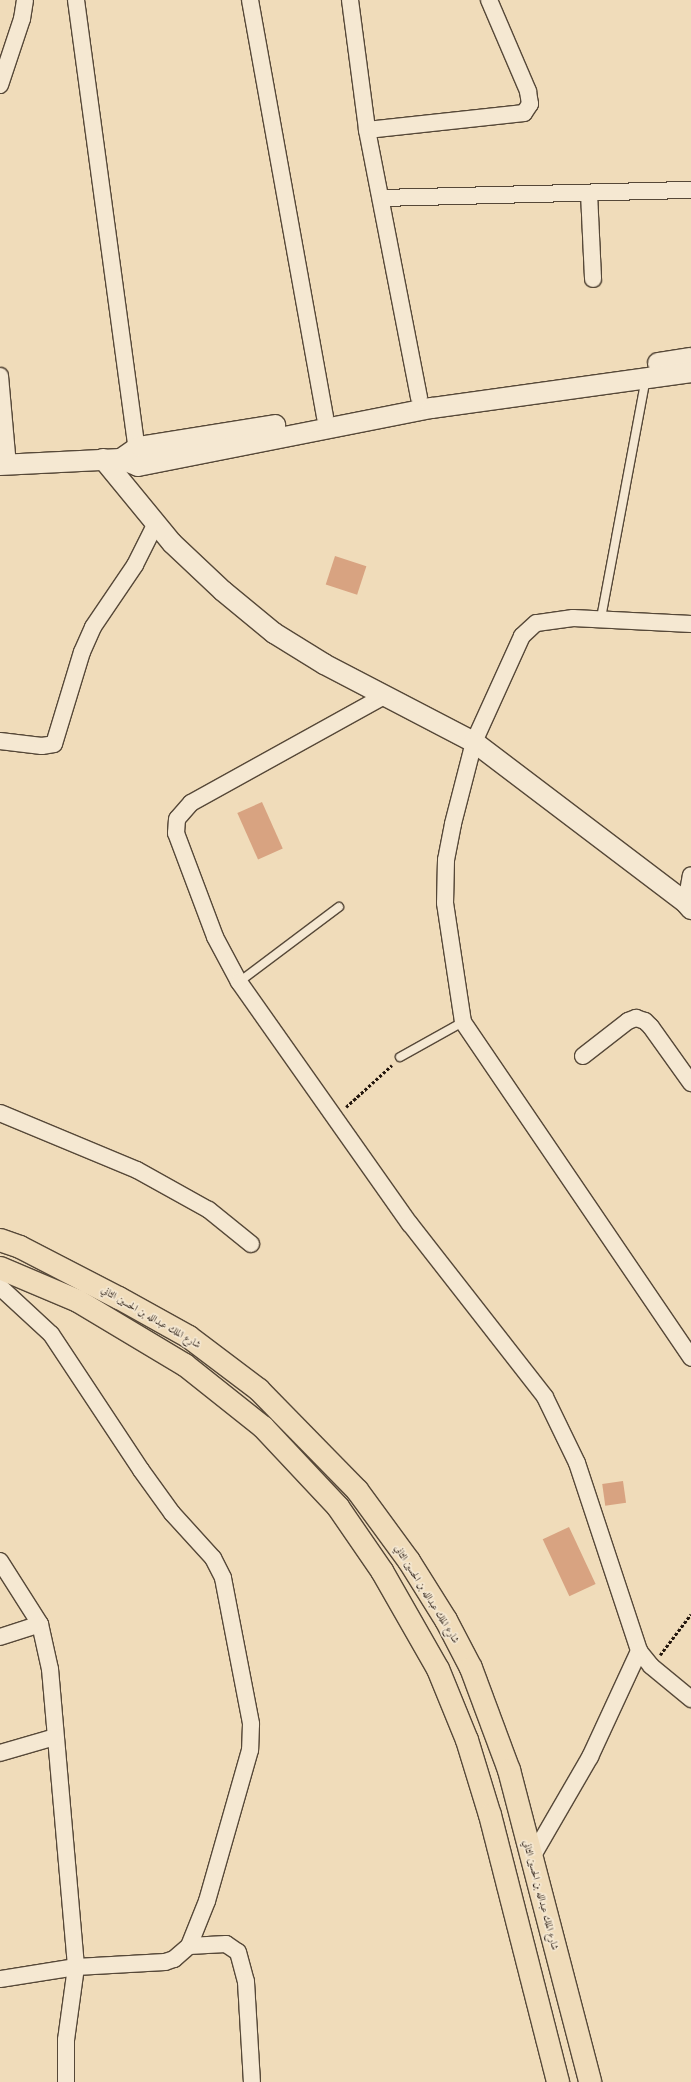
<!DOCTYPE html>
<meta charset="utf-8">
<style>
body{margin:0}
#map{position:relative;width:691px;height:2082px;overflow:hidden;background:#f0dcba;font-family:"Libre Caslon Text",Amiri,serif}
div>[style]{position:absolute}
.building>*{inset:0;background:#d8a381;transform-origin:0 0}
.path>*{height:2.5px;margin-top:-1.25px;transform-origin:0;background:repeating-linear-gradient(90deg,#23160d 0 3px,transparent 0 5px)}
.roads{filter:drop-shadow(1px 0 #564838) drop-shadow(-1px 0 #564838) drop-shadow(0 1px #564838) drop-shadow(0 -1px #564838)}
.service>*{height:8px;margin:-4px;padding:0 4px;transform-origin:4px;border-radius:4px;background:#f5e8d2}
.minor>*{height:16px;margin:-8px;padding:0 8px;transform-origin:8px;border-radius:8px;background:#f5e8d2}
.tertiary>*{height:20px;margin:-10px;padding:0 10px;transform-origin:10px;border-radius:10px;background:#f5e8d2}
.trunk>*{height:22px;margin:-11px;padding:0 11px;transform-origin:11px;border-radius:11px;background:#f0dcba}
span{translate:-50% -50%;white-space:nowrap;text-align:center;line-height:1.15;-webkit-text-stroke:3.5px #f5e8d2;paint-order:stroke}
.street-label{font-size:10px;color:#23160d}
</style>
<div id="map">
<div class="building">
<i style="left:335px;top:556px;width:33px;height:30px;rotate:18deg"></i>
<i style="left:262px;top:802px;width:51px;height:27px;rotate:66deg"></i>
<i style="left:623px;top:1481px;width:22px;height:21px;rotate:82deg"></i>
<i style="left:569px;top:1527px;width:63px;height:29px;rotate:65deg"></i>
</div>
<div class="path">
<i style="left:346px;top:1107px;width:62px;rotate:-42.4deg"></i>
<i style="left:660px;top:1655px;width:51px;rotate:-52.9deg"></i>
</div>
<div class="roads">
<div class="service">
<i style="left:601px;top:618px;width:244px;rotate:-79.4deg"></i>
<i style="left:239px;top:982px;width:125px;rotate:-36.9deg"></i>
<i style="left:400px;top:1057px;width:72px;rotate:-29.1deg"></i>
</div>
<div class="minor">
<i style="left:76px;top:0;width:463px;rotate:82.3deg"></i>
<i style="left:250px;top:0;width:424px;rotate:79.8deg"></i>
<i style="left:350px;top:0;width:131px;rotate:82.5deg"></i>
<i style="left:367px;top:130px;width:273px;rotate:79deg"></i>
<i style="left:0;top:85px;width:70px;rotate:-71.6deg"></i>
<i style="left:22px;top:19px;width:19px;rotate:-81deg"></i>
<i style="left:367px;top:130px;width:158px;rotate:-6.2deg"></i>
<i style="left:524px;top:113px;width:11px;rotate:-56deg"></i>
<i style="left:530px;top:104px;width:13px;rotate:-99deg"></i>
<i style="left:528px;top:91px;width:99px;rotate:-113.2deg"></i>
<i style="left:589px;top:193px;width:86px;rotate:87.3deg"></i>
<i style="left:381px;top:198px;width:310px;rotate:-1.5deg"></i>
<i style="left:0;top:376px;width:90px;rotate:84.9deg"></i>
<i style="left:691px;top:624px;width:118px;rotate:-177.1deg"></i>
<i style="left:573px;top:618px;width:37px;rotate:172deg"></i>
<i style="left:536px;top:623px;width:19px;rotate:137deg"></i>
<i style="left:522px;top:636px;width:116px;rotate:114.4deg"></i>
<i style="left:474px;top:742px;width:85px;rotate:104.4deg"></i>
<i style="left:453px;top:824px;width:37px;rotate:101deg"></i>
<i style="left:446px;top:860px;width:43px;rotate:91.3deg"></i>
<i style="left:445px;top:903px;width:120px;rotate:81.4deg"></i>
<i style="left:463px;top:1022px;width:406px;rotate:55.8deg"></i>
<i style="left:386px;top:695px;width:223px;rotate:151deg"></i>
<i style="left:191px;top:803px;width:21px;rotate:131deg"></i>
<i style="left:177px;top:819px;width:14px;rotate:94deg"></i>
<i style="left:176px;top:833px;width:111px;rotate:69.4deg"></i>
<i style="left:215px;top:937px;width:51px;rotate:61.9deg"></i>
<i style="left:239px;top:982px;width:296px;rotate:54.8deg"></i>
<i style="left:410px;top:1224px;width:219px;rotate:52deg"></i>
<i style="left:545px;top:1397px;width:73px;rotate:64.1deg"></i>
<i style="left:577px;top:1463px;width:198px;rotate:71.7deg"></i>
<i style="left:639px;top:1651px;width:19px;rotate:51deg"></i>
<i style="left:651px;top:1666px;width:52px;rotate:39.5deg"></i>
<i style="left:0;top:741px;width:42px;rotate:6.8deg"></i>
<i style="left:42px;top:746px;width:12px;rotate:-9deg"></i>
<i style="left:54px;top:744px;width:96px;rotate:-73.1deg"></i>
<i style="left:82px;top:652px;width:27px;rotate:-66deg"></i>
<i style="left:93px;top:627px;width:75px;rotate:-55.9deg"></i>
<i style="left:135px;top:565px;width:45px;rotate:-63.4deg"></i>
<i style="left:686px;top:903px;width:28px;rotate:-80deg"></i>
<i style="left:583px;top:1056px;width:57px;rotate:-37.9deg"></i>
<i style="left:628px;top:1021px;width:9px;rotate:-21deg"></i>
<i style="left:636px;top:1018px;width:9px;rotate:18deg"></i>
<i style="left:645px;top:1021px;width:8px;rotate:45deg"></i>
<i style="left:651px;top:1027px;width:69px;rotate:54.5deg"></i>
<i style="left:0;top:1113px;width:148px;rotate:22.6deg"></i>
<i style="left:137px;top:1170px;width:82px;rotate:29.1deg"></i>
<i style="left:209px;top:1210px;width:54px;rotate:39deg"></i>
<i style="left:0;top:1287px;width:69px;rotate:42.7deg"></i>
<i style="left:51px;top:1334px;width:163px;rotate:56.5deg"></i>
<i style="left:141px;top:1470px;width:53px;rotate:54.2deg"></i>
<i style="left:172px;top:1513px;width:61px;rotate:47.7deg"></i>
<i style="left:213px;top:1558px;width:22px;rotate:63deg"></i>
<i style="left:223px;top:1578px;width:149px;rotate:79.1deg"></i>
<i style="left:251px;top:1724px;width:26px;rotate:92deg"></i>
<i style="left:250px;top:1750px;width:157px;rotate:105.9deg"></i>
<i style="left:207px;top:1901px;width:48px;rotate:111.8deg"></i>
<i style="left:189px;top:1946px;width:20px;rotate:139deg"></i>
<i style="left:174px;top:1959px;width:9px;rotate:162deg"></i>
<i style="left:165px;top:1962px;width:89px;rotate:176.8deg"></i>
<i style="left:76px;top:1967px;width:77px;rotate:171deg"></i>
<i style="left:0;top:1561px;width:75px;rotate:57.6deg"></i>
<i style="left:40px;top:1624px;width:46px;rotate:77.5deg"></i>
<i style="left:50px;top:1669px;width:299px;rotate:85deg"></i>
<i style="left:76px;top:1967px;width:74px;rotate:97.8deg"></i>
<i style="left:66px;top:2040px;width:42px;rotate:90deg"></i>
<i style="left:0;top:1637px;width:42px;rotate:-18deg"></i>
<i style="left:0;top:1753px;width:57px;rotate:-16.2deg"></i>
<i style="left:532px;top:1857px;width:116px;rotate:-59.9deg"></i>
<i style="left:590px;top:1757px;width:117px;rotate:-65.2deg"></i>
<i style="left:189px;top:1946px;width:37px;rotate:-3deg"></i>
<i style="left:226px;top:1944px;width:14px;rotate:34deg"></i>
<i style="left:238px;top:1952px;width:31px;rotate:75deg"></i>
<i style="left:246px;top:1982px;width:100px;rotate:86.6deg"></i>
</div>
<div class="tertiary">
<i style="left:658px;top:363px;width:33px;rotate:-9deg"></i>
<i style="left:103px;top:459px;width:109px;rotate:50.6deg"></i>
<i style="left:172px;top:543px;width:70px;rotate:43.3deg"></i>
<i style="left:223px;top:591px;width:66px;rotate:39.5deg"></i>
<i style="left:274px;top:633px;width:59px;rotate:31.8deg"></i>
<i style="left:324px;top:664px;width:169px;rotate:27.5deg"></i>
<i style="left:474px;top:742px;width:266px;rotate:37.2deg"></i>
<i style="left:686px;top:903px;width:8px;rotate:50deg"></i>
<i style="left:121px;top:459px;width:21px;rotate:-35deg"></i>
<i style="left:138px;top:447px;width:139px;rotate:-9.1deg"></i>
<i style="left:0;top:465px;width:121px;rotate:-2.8deg"></i>
<i style="left:121px;top:459px;width:18px;rotate:22deg"></i>
<i style="left:138px;top:466px;width:300px;rotate:-11.2deg"></i>
<i style="left:432px;top:408px;width:261px;rotate:-7.9deg"></i>
</div>
<div class="trunk">
<i style="left:0;top:1240px;width:21px;rotate:19deg"></i>
<i style="left:20px;top:1247px;width:111px;rotate:27.3deg"></i>
<i style="left:119px;top:1298px;width:80px;rotate:29.1deg"></i>
<i style="left:189px;top:1337px;width:88px;rotate:37.1deg"></i>
<i style="left:259px;top:1390px;width:140px;rotate:45.6deg"></i>
<i style="left:357px;top:1490px;width:88px;rotate:53.8deg"></i>
<i style="left:409px;top:1561px;width:70px;rotate:57.9deg"></i>
<i style="left:446px;top:1620px;width:54px;rotate:62.5deg"></i>
<i style="left:471px;top:1668px;width:109px;rotate:69.6deg"></i>
<i style="left:509px;top:1770px;width:322px;rotate:75.4deg"></i>
<i style="left:0;top:1268px;width:85px;rotate:22.9deg"></i>
<i style="left:78px;top:1301px;width:125px;rotate:30.9deg"></i>
<i style="left:185px;top:1365px;width:100px;rotate:38.5deg"></i>
<i style="left:263px;top:1427px;width:110px;rotate:46.8deg"></i>
<i style="left:338px;top:1507px;width:78px;rotate:55.5deg"></i>
<i style="left:382px;top:1571px;width:113px;rotate:60.3deg"></i>
<i style="left:438px;top:1669px;width:77px;rotate:67.8deg"></i>
<i style="left:467px;top:1740px;width:78px;rotate:73deg"></i>
<i style="left:490px;top:1815px;width:276px;rotate:75.7deg"></i>
</div>
</div>
<div class="street-label">
<span style="left:151px;top:1317px;rotate:30deg">شارع الملك عبدالله بن الحسين الثاني</span>
<span style="left:427px;top:1594px;rotate:58deg">شارع الملك عبدالله بن الحسين الثاني</span>
<span style="left:541px;top:1895px;rotate:75deg">شارع الملك عبدالله بن الحسين الثاني</span>
</div>
</div>
